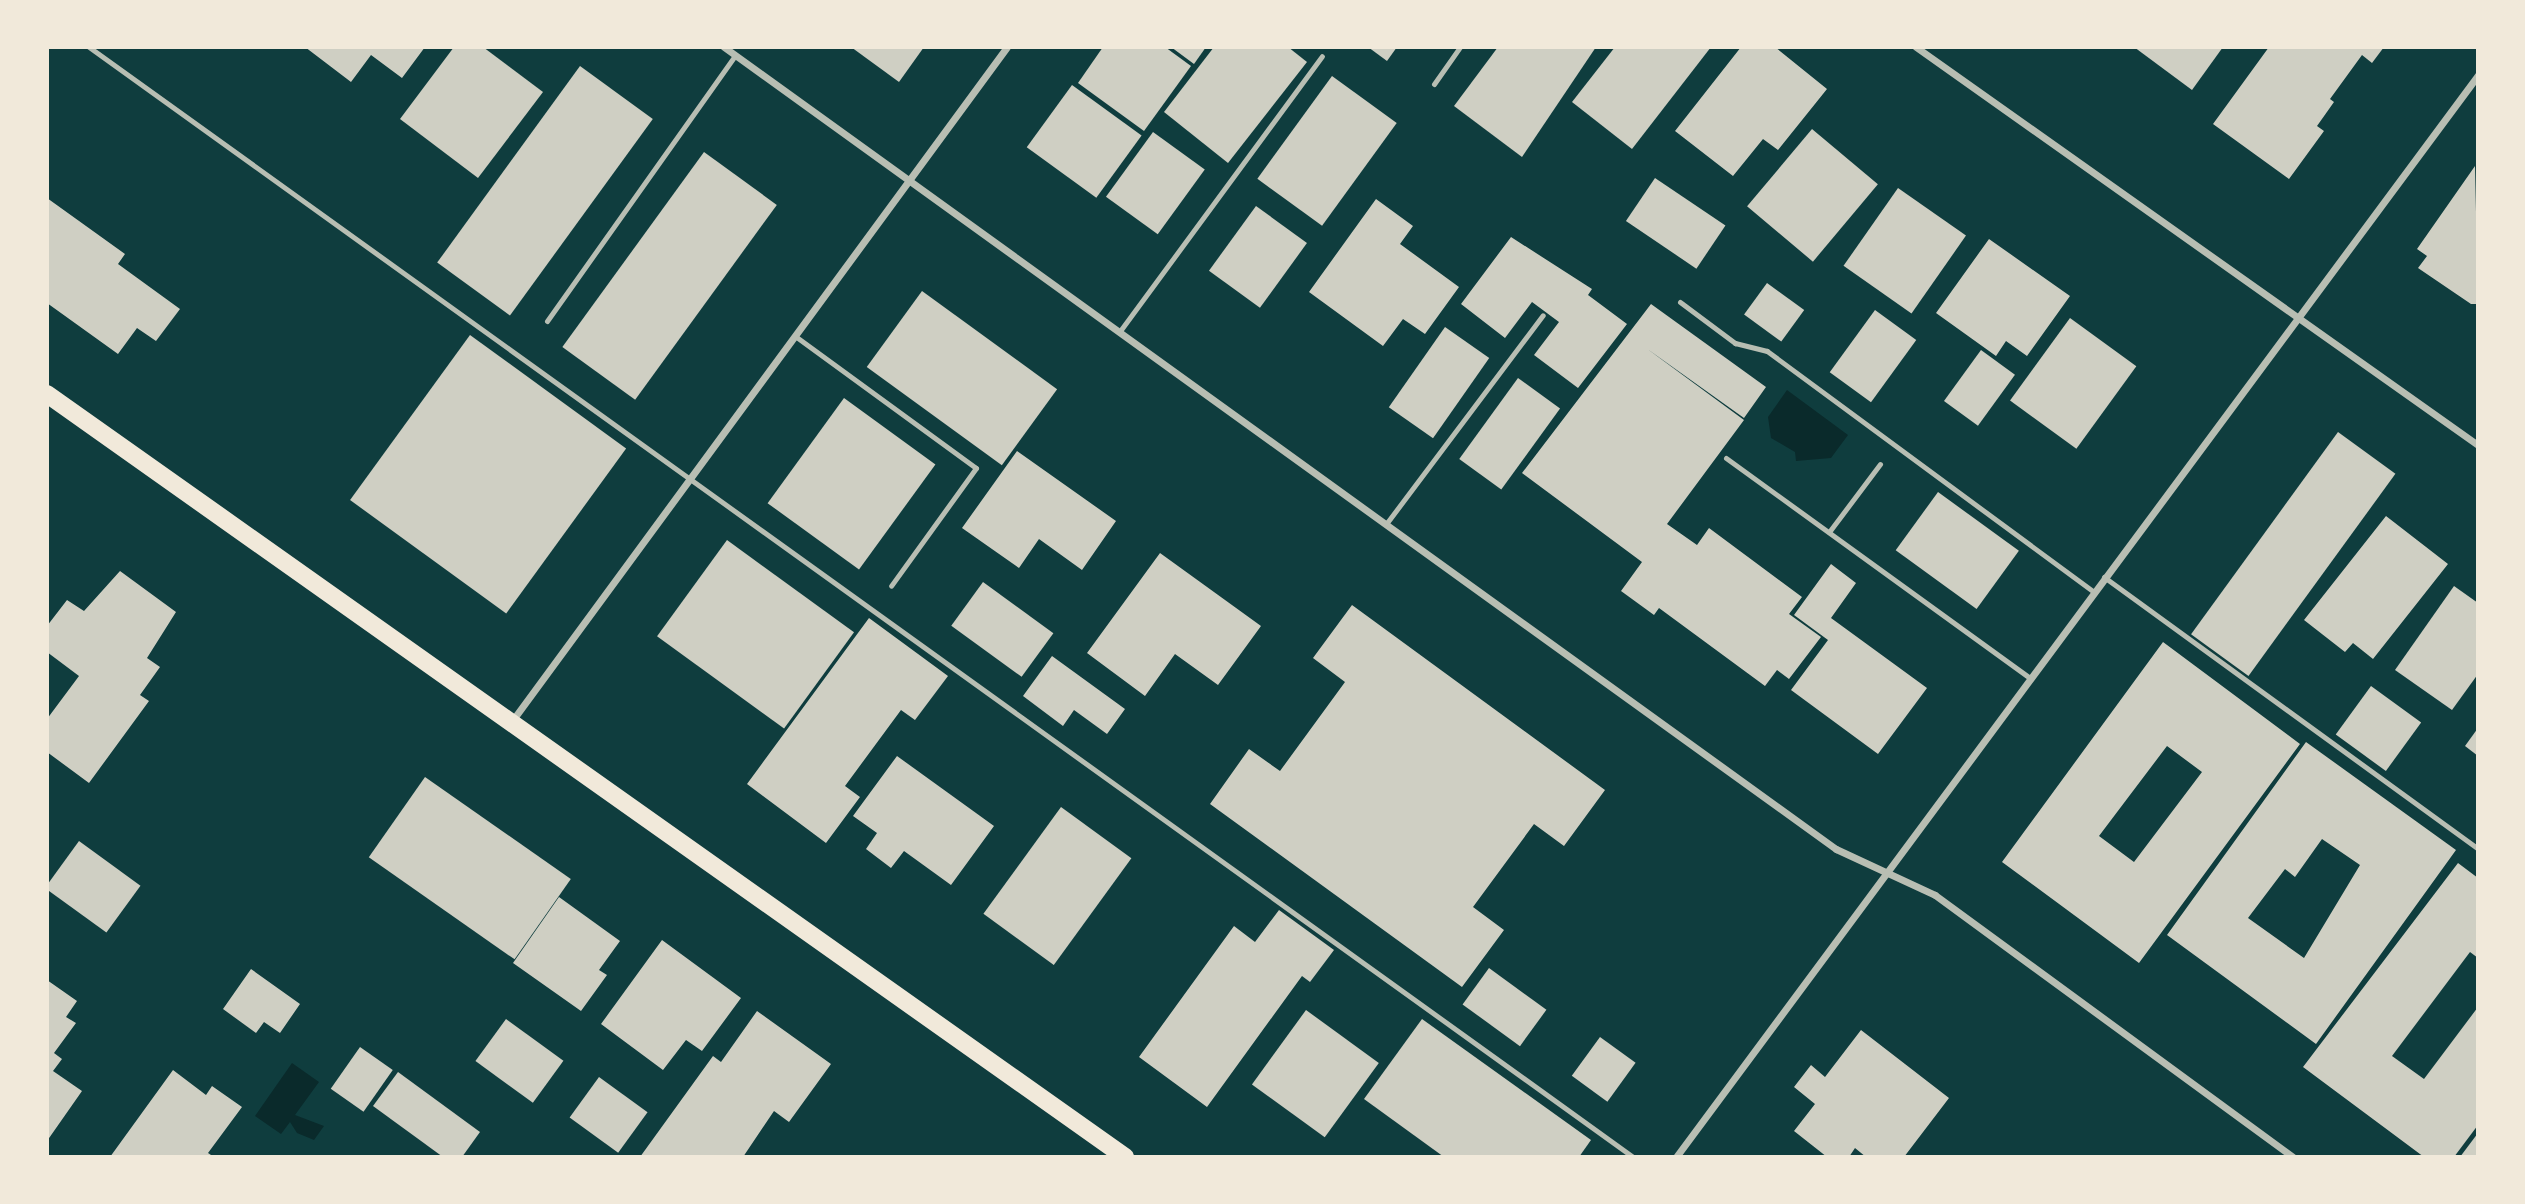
<!DOCTYPE html>
<style>
body{margin:0}
#map{position:relative;width:2525px;height:1204px;overflow:hidden;background:#0f3d3e;font-family:"Asap Condensed",sans-serif}
div>[style]{position:absolute}
.water>*{inset:0;background:#0a2a2b}
.building>*{inset:0;background:#cfcfc3;transform-origin:0 0}
.service>*{height:5px;margin:-2.5px;padding:0 2.5px;transform-origin:2.5px;border-radius:2.5px;background:#b8beb3}
.minor>*{height:7px;margin:-3.5px;padding:0 3.5px;transform-origin:3.5px;border-radius:3.5px;background:#b8beb3}
.primary>*{height:18px;margin:-9px;padding:0 9px;transform-origin:9px;border-radius:9px;background:#f1e9da}
span{translate:-50% -50%;white-space:nowrap;text-align:center;line-height:1.15;-webkit-text-stroke:6px #f1e9da;paint-order:stroke}
.frame{position:absolute;inset:0;border:49px solid #f1e9da;pointer-events:none}
</style>
<div id="map">
<div class="water">
<i style="clip-path:polygon(1787px 390px,1848px 435px,1831px 458px,1796px 461px,1795px 452px,1771px 438px,1768px 417px)"></i>
<i style="clip-path:polygon(292px 1063px,319px 1082px,295px 1115px,324px 1126px,314px 1140px,297px 1133px,290px 1122px,281px 1134px,255px 1116px)"></i>
</div>
<div class="building">
<i style="clip-path:polygon(305px 47px,425px 47px,402px 78px,371px 55px,351px 82px)"></i>
<i style="clip-path:polygon(454px 47px,483px 47px,543px 92px,478px 178px,400px 119px)"></i>
<i style="clip-path:polygon(851px 47px,924px 47px,899px 82px)"></i>
<i style="clip-path:polygon(1103px 47px,1165px 47px,1191px 66px,1144px 131px,1078px 83px)"></i>
<i style="clip-path:polygon(1171px 47px,1206px 47px,1194px 64px)"></i>
<i style="clip-path:polygon(1214px 47px,1288px 47px,1307px 62px,1228px 163px,1164px 112px)"></i>
<i style="clip-path:polygon(1368px 47px,1397px 47px,1387px 61px)"></i>
<i style="clip-path:polygon(1498px 47px,1596px 47px,1522px 157px,1454px 106px)"></i>
<i style="clip-path:polygon(1615px 47px,1711px 47px,1632px 149px,1572px 102px)"></i>
<i style="clip-path:polygon(1741px 47px,1775px 47px,1827px 89px,1778px 150px,1763px 139px,1733px 176px,1675px 131px)"></i>
<i style="clip-path:polygon(2134px 47px,2223px 47px,2192px 90px)"></i>
<i style="clip-path:polygon(2269px 47px,2384px 47px,2372px 63px,2362px 55px,2330px 99px,2334px 102px,2317px 126px,2324px 131px,2289px 179px,2213px 124px)"></i>
<i style="left:580px;top:66px;width:90px;height:243px;rotate:36deg"></i>
<i style="left:1332px;top:76px;width:80px;height:127px;rotate:36deg"></i>
<i style="left:1072px;top:85px;width:86px;height:77px;rotate:36deg"></i>
<i style="left:1812px;top:129px;width:86px;height:101px;rotate:40deg"></i>
<i style="left:1153px;top:132px;width:64px;height:80px;rotate:36deg"></i>
<i style="left:704px;top:152px;width:90px;height:241px;rotate:36deg"></i>
<i style="clip-path:polygon(2475px 166px,2478px 304px,2471px 304px,2418px 268px,2427px 256px,2417px 249px)"></i>
<i style="left:1655px;top:178px;width:85px;height:52px;rotate:34deg"></i>
<i style="left:1898px;top:188px;width:83px;height:95px;rotate:35deg"></i>
<i style="clip-path:polygon(47px 198px,125px 254px,118px 264px,180px 309px,156px 341px,137px 328px,118px 354px,47px 303px)"></i>
<i style="clip-path:polygon(1376px 199px,1413px 226px,1400px 244px,1459px 287px,1425px 334px,1403px 319px,1383px 346px,1309px 292px)"></i>
<i style="left:1256px;top:206px;width:63px;height:80px;rotate:36deg"></i>
<i style="clip-path:polygon(1511px 237px,1592px 289px,1588px 295px,1627px 324px,1578px 388px,1534px 355px,1559px 322px,1532px 302px,1505px 338px,1461px 304px)"></i>
<i style="clip-path:polygon(1989px 239px,2070px 296px,2027px 356px,2006px 341px,1996px 356px,1936px 313px)"></i>
<i style="left:1767px;top:283px;width:46px;height:39px;rotate:36deg"></i>
<i style="left:922px;top:291px;width:167px;height:94px;rotate:36deg"></i>
<i style="clip-path:polygon(1651px 304px,1766px 387px,1744px 418px,1646px 348px,1744px 420px,1667px 524px,1697px 545px,1709px 528px,1802px 597px,1789px 614px,1821px 637px,1789px 679px,1777px 670px,1765px 686px,1659px 608px,1654px 615px,1621px 591px,1642px 562px,1522px 473px)"></i>
<i style="left:1875px;top:310px;width:51px;height:77px;rotate:36deg"></i>
<i style="left:2070px;top:318px;width:82px;height:102px;rotate:36deg"></i>
<i style="left:1445px;top:327px;width:54px;height:98px;rotate:35deg"></i>
<i style="left:470px;top:335px;width:193px;height:204px;rotate:36deg"></i>
<i style="left:1981px;top:350px;width:42px;height:63px;rotate:36deg"></i>
<i style="left:1518px;top:378px;width:52px;height:100px;rotate:36deg"></i>
<i style="left:844px;top:398px;width:113px;height:130px;rotate:36deg"></i>
<i style="left:2338px;top:432px;width:71px;height:250px;rotate:36deg"></i>
<i style="clip-path:polygon(1017px 451px,1116px 521px,1082px 570px,1039px 539px,1019px 568px,962px 528px)"></i>
<i style="left:1938px;top:492px;width:100px;height:72px;rotate:36deg"></i>
<i style="clip-path:polygon(2386px 516px,2448px 564px,2373px 659px,2353px 643px,2345px 652px,2304px 620px)"></i>
<i style="left:727px;top:540px;width:157px;height:119px;rotate:36deg"></i>
<i style="clip-path:polygon(1160px 553px,1261px 626px,1218px 685px,1175px 654px,1145px 696px,1087px 653px)"></i>
<i style="clip-path:polygon(1831px 564px,1856px 583px,1831px 618px,1927px 688px,1878px 754px,1791px 690px,1828px 640px,1794px 615px)"></i>
<i style="clip-path:polygon(120px 571px,176px 612px,147px 658px,160px 667px,140px 695px,149px 701px,89px 783px,47px 752px,47px 719px,79px 676px,47px 652px,47px 626px,67px 600px,84px 611px)"></i>
<i style="left:983px;top:582px;width:87px;height:54px;rotate:36deg"></i>
<i style="clip-path:polygon(2454px 586px,2478px 603px,2478px 674px,2452px 710px,2395px 670px)"></i>
<i style="clip-path:polygon(1352px 605px,1605px 790px,1564px 846px,1534px 824px,1473px 907px,1504px 930px,1462px 987px,1210px 804px,1249px 749px,1280px 771px,1345px 682px,1313px 658px)"></i>
<i style="clip-path:polygon(869px 618px,948px 676px,915px 720px,901px 710px,845px 786px,860px 797px,826px 843px,747px 784px)"></i>
<i style="clip-path:polygon(evenodd,2163px 642px,2300px 744px,2139px 963px,2002px 862px,2163px 642px,2167px 746px,2202px 772px,2134px 862px,2099px 836px,2167px 746px)"></i>
<i style="clip-path:polygon(1052px 656px,1125px 709px,1107px 734px,1074px 710px,1063px 726px,1023px 696px)"></i>
<i style="left:2371px;top:686px;width:62px;height:60px;rotate:36deg"></i>
<i style="clip-path:polygon(2478px 728px,2478px 756px,2465px 746px)"></i>
<i style="clip-path:polygon(evenodd,2306px 742px,2456px 850px,2316px 1044px,2167px 935px,2306px 742px,2322px 839px,2360px 865px,2304px 958px,2248px 918px,2285px 869px,2295px 877px,2322px 839px)"></i>
<i style="clip-path:polygon(897px 756px,994px 826px,951px 885px,904px 851px,891px 868px,866px 849px,877px 833px,853px 816px)"></i>
<i style="left:425px;top:777px;width:178px;height:98px;rotate:35deg"></i>
<i style="left:1061px;top:807px;width:87px;height:132px;rotate:36deg"></i>
<i style="left:79px;top:841px;width:76px;height:58px;rotate:36deg"></i>
<i style="clip-path:polygon(2458px 863px,2478px 878px,2478px 958px,2470px 952px,2392px 1056px,2424px 1079px,2478px 1007px,2478px 1125px,2454px 1157px,2424px 1157px,2303px 1067px)"></i>
<i style="clip-path:polygon(559px 897px,620px 941px,599px 970px,607px 975px,581px 1011px,513px 963px)"></i>
<i style="clip-path:polygon(1279px 910px,1334px 950px,1310px 982px,1302px 976px,1207px 1107px,1139px 1057px,1234px 926px,1255px 942px)"></i>
<i style="clip-path:polygon(662px 940px,741px 998px,702px 1051px,686px 1040px,663px 1070px,601px 1024px)"></i>
<i style="left:1489px;top:968px;width:71px;height:45px;rotate:36deg"></i>
<i style="clip-path:polygon(251px 969px,300px 1004px,280px 1033px,264px 1022px,256px 1033px,223px 1009px)"></i>
<i style="clip-path:polygon(47px 980px,77px 1001px,66px 1017px,76px 1023px,54px 1053px,62px 1059px,53px 1071px,82px 1091px,47px 1141px)"></i>
<i style="left:1306px;top:1010px;width:90px;height:92px;rotate:36deg"></i>
<i style="clip-path:polygon(757px 1011px,831px 1064px,789px 1122px,774px 1111px,743px 1157px,640px 1157px,713px 1056px,721px 1062px)"></i>
<i style="left:506px;top:1019px;width:71px;height:52px;rotate:36deg"></i>
<i style="clip-path:polygon(1422px 1019px,1591px 1140px,1579px 1157px,1444px 1157px,1364px 1099px)"></i>
<i style="clip-path:polygon(1861px 1030px,1949px 1098px,1904px 1157px,1866px 1157px,1855px 1148px,1849px 1157px,1827px 1157px,1794px 1131px,1815px 1104px,1794px 1087px,1811px 1065px,1825px 1077px)"></i>
<i style="left:1600px;top:1037px;width:44px;height:48px;rotate:36deg"></i>
<i style="left:360px;top:1047px;width:40px;height:51px;rotate:35deg"></i>
<i style="clip-path:polygon(173px 1070px,206px 1095px,212px 1086px,242px 1107px,208px 1153px,214px 1157px,110px 1157px)"></i>
<i style="clip-path:polygon(398px 1072px,480px 1132px,462px 1157px,443px 1157px,373px 1106px)"></i>
<i style="left:599px;top:1077px;width:60px;height:50px;rotate:36deg"></i>
<i style="clip-path:polygon(2478px 1133px,2478px 1157px,2460px 1157px)"></i>
</div>
<div class="service">
<i style="left:89px;top:47px;width:1902px;rotate:35.71deg"></i>
<i style="left:1434px;top:84px;width:45px;rotate:-54.9deg"></i>
<i style="left:1680px;top:302px;width:69px;rotate:36.7deg"></i>
<i style="left:1735px;top:343px;width:33px;rotate:14deg"></i>
<i style="left:1767px;top:351px;width:405px;rotate:36.4deg"></i>
<i style="left:547px;top:321px;width:326px;rotate:-54.7deg"></i>
<i style="left:1120px;top:331px;width:341px;rotate:-53.7deg"></i>
<i style="left:795px;top:336px;width:224px;rotate:36.1deg"></i>
<i style="left:976px;top:468px;width:145px;rotate:125.8deg"></i>
<i style="left:1726px;top:458px;width:375px;rotate:35.9deg"></i>
<i style="left:1386px;top:524px;width:261px;rotate:-53.1deg"></i>
<i style="left:1829px;top:532px;width:85px;rotate:-53.1deg"></i>
<i style="left:2104px;top:577px;width:462px;rotate:36deg"></i>
</div>
<div class="minor">
<i style="left:724px;top:47px;width:1371px;rotate:35.8deg"></i>
<i style="left:1836px;top:849px;width:109px;rotate:24.9deg"></i>
<i style="left:1935px;top:895px;width:444px;rotate:36.2deg"></i>
<i style="left:1916px;top:47px;width:689px;rotate:35.31deg"></i>
<i style="left:512px;top:721px;width:836px;rotate:-53.71deg"></i>
<i style="left:1676px;top:1157px;width:1347px;rotate:-53.45deg"></i>
</div>
<div class="primary">
<i style="left:47px;top:394px;width:1321px;rotate:35.29deg"></i>
</div>
<div class="frame"></div>
</div>
